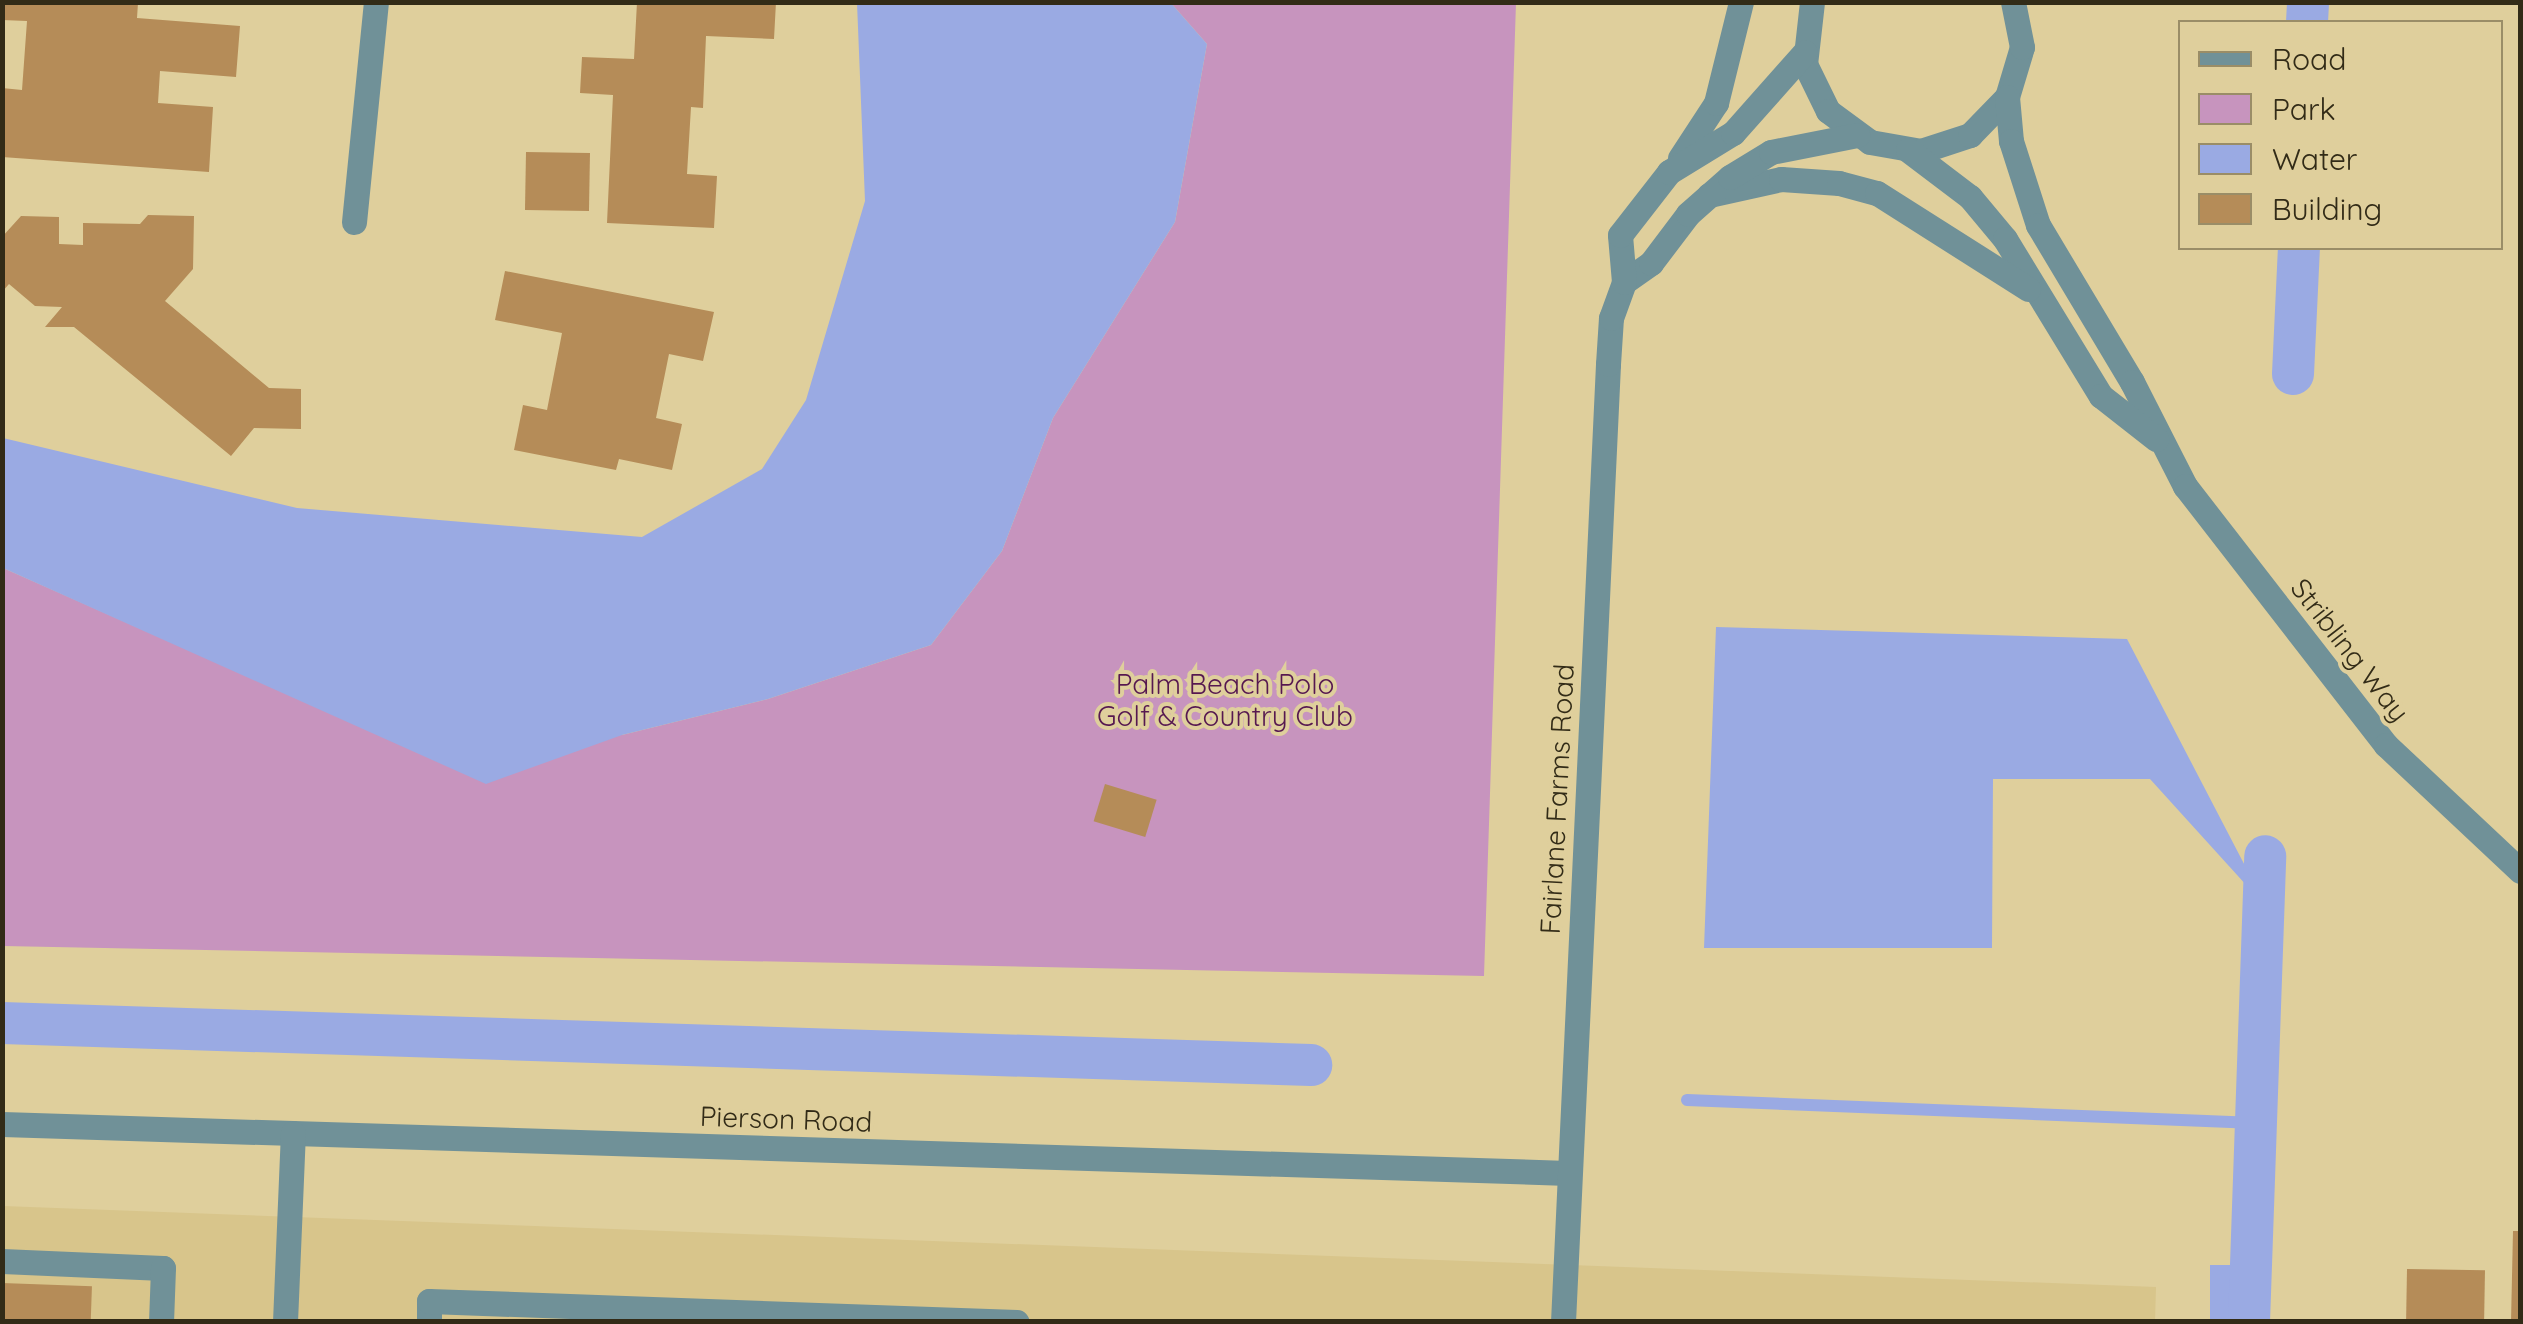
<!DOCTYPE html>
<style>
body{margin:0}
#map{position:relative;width:2523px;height:1324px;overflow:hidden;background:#dfcf9c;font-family:Quicksand,sans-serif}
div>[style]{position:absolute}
.built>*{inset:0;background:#d8c58b}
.green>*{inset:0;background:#c794be}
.water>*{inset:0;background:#9aaae3;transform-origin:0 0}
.stream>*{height:12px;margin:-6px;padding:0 6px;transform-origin:6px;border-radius:6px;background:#9aaae3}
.canal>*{height:42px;margin:-21px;padding:0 21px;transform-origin:21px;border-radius:21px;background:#9aaae3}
.building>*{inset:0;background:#b58c58;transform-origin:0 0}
.minor>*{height:25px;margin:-12.5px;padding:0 12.5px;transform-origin:12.5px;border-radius:12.5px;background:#709198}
span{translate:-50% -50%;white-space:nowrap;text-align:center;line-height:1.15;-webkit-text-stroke:8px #dfcf9c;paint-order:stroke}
.street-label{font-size:28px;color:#322b17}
.park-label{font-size:28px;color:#561850}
.frame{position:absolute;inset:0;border:5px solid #322b17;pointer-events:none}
.legend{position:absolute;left:2178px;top:20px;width:325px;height:230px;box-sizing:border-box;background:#dfcf9c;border:2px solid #9a8d67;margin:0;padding:12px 18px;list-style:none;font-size:30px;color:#322b17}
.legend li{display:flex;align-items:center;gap:20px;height:50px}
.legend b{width:50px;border:2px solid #9a8d67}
</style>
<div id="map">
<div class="built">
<i style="clip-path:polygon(3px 1206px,2156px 1287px,2155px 1322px,3px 1322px)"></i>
</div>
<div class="green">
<i style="clip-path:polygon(1171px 3px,1516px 3px,1484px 976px,3px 946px,3px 568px,245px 675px,622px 735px,768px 699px,931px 645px,1002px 551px,1053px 418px,1175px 222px,1207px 44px)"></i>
</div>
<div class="water">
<i style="clip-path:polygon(857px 3px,1171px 3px,1207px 44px,1175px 222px,1053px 418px,1002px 551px,931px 645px,768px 699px,622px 735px,486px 784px,3px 568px,3px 438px,297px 508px,642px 537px,762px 469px,806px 400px,865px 201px)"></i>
<i style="clip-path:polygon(1716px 627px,2127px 639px,2267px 908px,2150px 779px,1993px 779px,1992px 948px,1704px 948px)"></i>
<i style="left:2210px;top:1265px;width:60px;height:56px"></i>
</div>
<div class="stream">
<i style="left:1687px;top:1100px;width:569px;rotate:2.31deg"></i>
</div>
<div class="canal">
<i style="left:2307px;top:22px;width:20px;rotate:-87deg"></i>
<i style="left:2293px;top:374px;width:126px;rotate:-87.3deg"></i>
<i style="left:2px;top:1023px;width:1310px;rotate:1.84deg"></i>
<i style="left:2249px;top:1322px;width:466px;rotate:-88deg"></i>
</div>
<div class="building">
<i style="clip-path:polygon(637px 2px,776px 2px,774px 39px,706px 36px,703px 108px,691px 107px,687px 174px,717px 176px,714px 228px,607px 223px,613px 95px,580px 93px,582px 57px,634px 59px)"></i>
<i style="clip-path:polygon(2px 3px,138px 3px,137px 18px,240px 26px,236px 77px,160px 71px,158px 103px,213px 107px,209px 172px,2px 157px,2px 88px,22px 90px,27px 21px,2px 20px)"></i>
<i style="left:526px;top:152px;width:64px;height:58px;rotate:1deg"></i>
<i style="clip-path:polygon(148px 215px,194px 216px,193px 269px,165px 301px,269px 388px,301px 389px,301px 429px,254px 428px,231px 456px,74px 327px,45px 327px,62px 307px,35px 306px,9px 284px,2px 292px,2px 237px,21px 216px,59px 217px,59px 244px,83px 245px,83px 223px,140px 224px)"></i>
<i style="clip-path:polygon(505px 271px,714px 312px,703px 361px,669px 354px,656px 418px,682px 424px,672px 470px,619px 459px,616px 470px,514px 450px,523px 405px,547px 410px,562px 333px,495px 320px)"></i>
<i style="left:1105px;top:784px;width:54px;height:39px;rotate:17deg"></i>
<i style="clip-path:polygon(2513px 1231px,2520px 1231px,2520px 1322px,2511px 1322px)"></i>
<i style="left:2407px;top:1269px;width:78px;height:53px;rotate:1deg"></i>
<i style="left:2px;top:1283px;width:90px;height:39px;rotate:2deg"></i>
</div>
<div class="minor">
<i style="left:1812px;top:2px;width:62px;rotate:96.4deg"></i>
<i style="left:1805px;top:64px;width:52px;rotate:63.9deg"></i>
<i style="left:1828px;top:111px;width:52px;rotate:36.4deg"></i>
<i style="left:1870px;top:142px;width:52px;rotate:10deg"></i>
<i style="left:1921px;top:151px;width:52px;rotate:-18.1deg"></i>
<i style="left:1970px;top:135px;width:53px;rotate:-45.8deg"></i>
<i style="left:2007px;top:97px;width:52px;rotate:-73.3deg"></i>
<i style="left:2022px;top:47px;width:46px;rotate:-101.3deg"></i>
<i style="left:2007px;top:97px;width:44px;rotate:84.8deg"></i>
<i style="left:2011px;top:141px;width:88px;rotate:72.2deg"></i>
<i style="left:2038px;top:225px;width:183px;rotate:59.1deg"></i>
<i style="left:2132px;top:382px;width:117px;rotate:63deg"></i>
<i style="left:2185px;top:486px;width:328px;rotate:52.2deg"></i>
<i style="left:2386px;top:745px;width:184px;rotate:43.2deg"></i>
<i style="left:1908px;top:150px;width:78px;rotate:37.2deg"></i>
<i style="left:1970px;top:197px;width:55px;rotate:50.2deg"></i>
<i style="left:2005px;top:239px;width:184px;rotate:58.6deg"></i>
<i style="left:2101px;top:396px;width:70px;rotate:38deg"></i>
<i style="left:1680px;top:158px;width:66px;rotate:-56.8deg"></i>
<i style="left:1716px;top:103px;width:104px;rotate:-76.1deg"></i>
<i style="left:1709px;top:195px;width:74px;rotate:-12.5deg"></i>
<i style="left:1781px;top:179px;width:58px;rotate:3.9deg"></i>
<i style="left:1839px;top:183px;width:39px;rotate:15deg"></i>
<i style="left:1877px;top:193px;width:179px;rotate:32.4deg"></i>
<i style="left:354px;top:222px;width:221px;rotate:-84.3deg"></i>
<i style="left:1624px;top:282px;width:33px;rotate:-35deg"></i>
<i style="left:1651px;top:263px;width:61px;rotate:-52.9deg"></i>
<i style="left:1688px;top:214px;width:56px;rotate:-41.4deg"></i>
<i style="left:1730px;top:177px;width:48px;rotate:-31.4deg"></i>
<i style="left:1771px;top:152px;width:88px;rotate:-11.2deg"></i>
<i style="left:2px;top:1124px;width:1567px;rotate:1.79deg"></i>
<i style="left:2px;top:1261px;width:161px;rotate:2.5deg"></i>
<i style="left:163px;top:1268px;width:54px;rotate:92.1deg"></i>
<i style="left:285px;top:1322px;width:189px;rotate:-87.6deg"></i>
<i style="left:429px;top:1322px;width:21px;rotate:-90deg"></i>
<i style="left:429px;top:1301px;width:588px;rotate:2.05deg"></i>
<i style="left:1563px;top:1322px;width:959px;rotate:-87.31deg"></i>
<i style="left:1608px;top:364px;width:46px;rotate:-86.3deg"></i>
<i style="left:1611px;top:318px;width:38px;rotate:-70deg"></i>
<i style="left:1624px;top:282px;width:47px;rotate:-94.9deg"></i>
<i style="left:1620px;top:235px;width:80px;rotate:-52.1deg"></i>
<i style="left:1669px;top:172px;width:75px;rotate:-31.4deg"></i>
<i style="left:1733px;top:133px;width:108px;rotate:-48.4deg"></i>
</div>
<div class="street-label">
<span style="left:2350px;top:650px;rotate:52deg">Stribling Way</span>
<span style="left:1557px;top:799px;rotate:-87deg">Fairlane Farms Road</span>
<span style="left:786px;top:1119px;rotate:2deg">Pierson Road</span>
</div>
<div class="park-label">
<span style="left:1225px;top:700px">Palm Beach Polo<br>Golf &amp; Country Club</span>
</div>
<div class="frame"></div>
<ul class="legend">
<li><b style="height:12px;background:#709198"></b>Road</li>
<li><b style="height:28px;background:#c794be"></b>Park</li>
<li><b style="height:28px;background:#9aaae3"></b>Water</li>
<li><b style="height:28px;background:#b58c58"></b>Building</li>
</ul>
</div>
